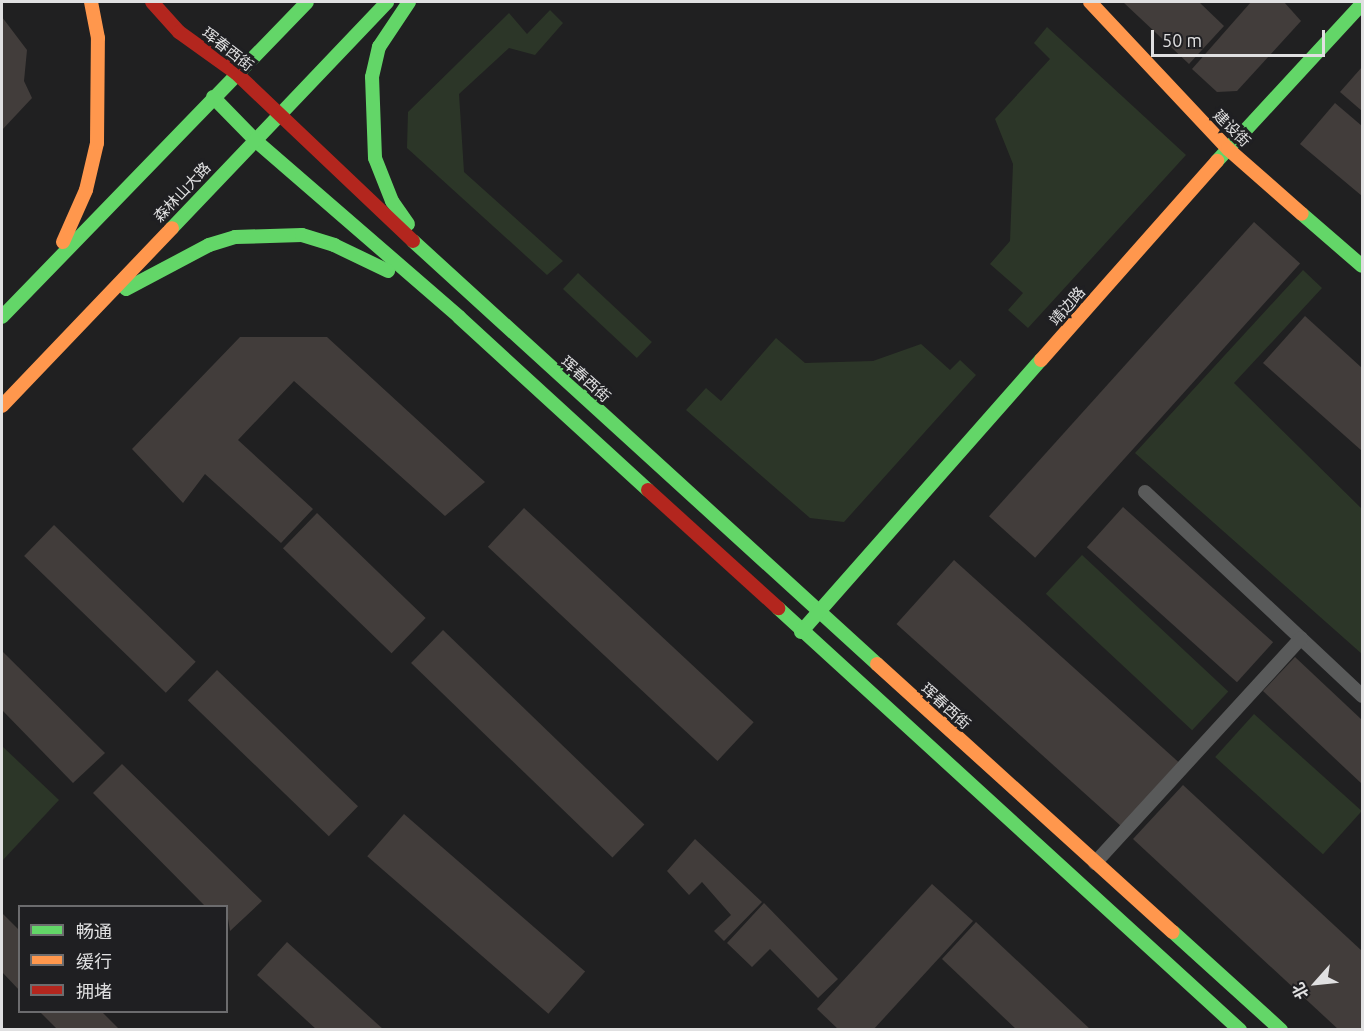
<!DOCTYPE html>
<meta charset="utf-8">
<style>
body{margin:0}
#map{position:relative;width:1364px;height:1031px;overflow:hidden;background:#202021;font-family:Ubuntu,"Noto Sans SC",sans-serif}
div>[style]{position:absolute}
.green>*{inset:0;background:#2c3628;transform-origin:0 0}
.building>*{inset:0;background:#423d3b;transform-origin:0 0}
.lane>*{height:14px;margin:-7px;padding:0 7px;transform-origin:7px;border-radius:7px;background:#595a5a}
.fast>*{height:14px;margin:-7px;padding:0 7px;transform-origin:7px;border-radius:7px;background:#63d668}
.slow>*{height:14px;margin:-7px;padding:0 7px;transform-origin:7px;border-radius:7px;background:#ff974d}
.jam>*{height:14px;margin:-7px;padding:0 7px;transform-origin:7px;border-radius:7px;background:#b3261e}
span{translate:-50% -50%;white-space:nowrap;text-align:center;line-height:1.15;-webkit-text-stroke:6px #1f1f22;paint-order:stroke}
.street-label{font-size:15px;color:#e0e0e1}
.frame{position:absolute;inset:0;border:3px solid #e0e0e1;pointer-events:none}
.legend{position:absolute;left:18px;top:905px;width:210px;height:108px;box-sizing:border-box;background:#1f1f22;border:2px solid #6c6c6e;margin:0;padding:8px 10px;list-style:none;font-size:18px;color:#e0e0e1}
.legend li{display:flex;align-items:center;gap:12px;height:30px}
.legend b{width:30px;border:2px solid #6c6c6e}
.north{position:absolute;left:1286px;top:953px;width:60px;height:60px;-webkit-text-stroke:4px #1f1f22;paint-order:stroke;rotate:243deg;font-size:16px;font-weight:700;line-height:24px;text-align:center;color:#e0e0e1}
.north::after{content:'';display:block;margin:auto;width:21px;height:27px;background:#e0e0e1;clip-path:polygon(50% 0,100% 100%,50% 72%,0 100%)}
.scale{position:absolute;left:1151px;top:30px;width:174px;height:27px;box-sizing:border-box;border:3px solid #e0e0e1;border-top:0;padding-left:8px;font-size:18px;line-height:21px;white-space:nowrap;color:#e0e0e1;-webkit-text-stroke:4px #1f1f22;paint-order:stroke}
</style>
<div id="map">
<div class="green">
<i style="clip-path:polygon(550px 10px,563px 23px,535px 55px,509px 48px,459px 94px,464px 172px,563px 261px,547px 275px,407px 148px,408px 112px,509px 13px,527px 34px)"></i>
<i style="clip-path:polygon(1047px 27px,1186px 155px,1028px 328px,1008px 310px,1023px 293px,990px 264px,1010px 241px,1013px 164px,995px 119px,1050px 59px,1034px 43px)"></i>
<i style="clip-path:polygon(1303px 270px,1322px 288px,1234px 383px,1362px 509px,1362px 654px,1135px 453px)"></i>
<i style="left:578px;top:273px;width:101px;height:22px;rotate:43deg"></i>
<i style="clip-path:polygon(776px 338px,805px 363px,873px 361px,921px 344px,950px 370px,960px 360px,976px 375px,844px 522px,810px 518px,686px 410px,706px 388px,721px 401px)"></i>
<i style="left:1082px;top:555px;width:200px;height:53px;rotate:43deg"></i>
<i style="left:1254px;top:714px;width:145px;height:58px;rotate:42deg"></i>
<i style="clip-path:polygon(2px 746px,59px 800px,2px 861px)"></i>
</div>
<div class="building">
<i style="clip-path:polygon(1123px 2px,1199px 2px,1224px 26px,1189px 64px)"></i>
<i style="clip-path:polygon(1251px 2px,1284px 2px,1301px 21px,1237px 91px,1217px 92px,1192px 69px)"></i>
<i style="clip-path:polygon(2px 17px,27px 50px,24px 81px,32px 98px,2px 130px)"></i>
<i style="clip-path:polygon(1362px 67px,1362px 111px,1340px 92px)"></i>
<i style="clip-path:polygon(1335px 103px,1362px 126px,1362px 196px,1300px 144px)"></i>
<i style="left:1254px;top:222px;width:62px;height:396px;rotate:42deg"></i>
<i style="clip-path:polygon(1305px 316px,1362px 368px,1362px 451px,1263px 363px)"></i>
<i style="clip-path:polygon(240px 337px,327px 337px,485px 482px,445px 516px,294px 381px,238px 440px,313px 509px,281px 543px,205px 474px,183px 503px,132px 449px)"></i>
<i style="left:1123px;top:507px;width:202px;height:54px;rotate:42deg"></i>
<i style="left:524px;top:508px;width:314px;height:53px;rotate:43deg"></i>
<i style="left:317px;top:513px;width:151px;height:49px;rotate:44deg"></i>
<i style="left:54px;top:525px;width:197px;height:43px;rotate:44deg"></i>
<i style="left:954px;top:560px;width:302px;height:86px;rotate:42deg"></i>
<i style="left:443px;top:630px;width:280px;height:46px;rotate:44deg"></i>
<i style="clip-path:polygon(2px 651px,105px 753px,73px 783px,2px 710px)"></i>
<i style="clip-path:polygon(1295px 657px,1362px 720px,1362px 784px,1263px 691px)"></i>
<i style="left:217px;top:670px;width:196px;height:42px;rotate:44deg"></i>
<i style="clip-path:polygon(122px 764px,262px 901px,230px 931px,226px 906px,205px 906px,93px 793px)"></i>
<i style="clip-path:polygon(1183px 785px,1362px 951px,1362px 1030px,1339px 1030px,1133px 839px)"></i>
<i style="left:404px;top:814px;width:240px;height:56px;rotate:41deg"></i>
<i style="clip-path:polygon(695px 839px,762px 902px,724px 941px,714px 931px,731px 915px,702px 882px,689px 895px,667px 871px)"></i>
<i style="clip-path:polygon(932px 884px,973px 921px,873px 1030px,839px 1030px,817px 1009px)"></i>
<i style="clip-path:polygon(764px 903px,838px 979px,818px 998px,770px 949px,752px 967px,727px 943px)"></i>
<i style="clip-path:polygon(2px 913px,20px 931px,20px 991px,2px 972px)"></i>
<i style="clip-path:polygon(976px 922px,1091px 1030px,1017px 1030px,942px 959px)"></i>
<i style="clip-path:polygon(287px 942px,384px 1030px,317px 1030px,257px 975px)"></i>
<i style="clip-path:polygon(40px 1012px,102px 1012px,120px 1030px,58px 1030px)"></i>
</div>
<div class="lane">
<i style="left:1145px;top:492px;width:298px;rotate:43.2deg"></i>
<i style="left:1095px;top:863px;width:305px;rotate:-47.5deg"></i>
</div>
<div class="fast">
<i style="left:213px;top:97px;width:60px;rotate:45.7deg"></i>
<i style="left:255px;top:140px;width:270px;rotate:40.9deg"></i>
<i style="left:459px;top:317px;width:256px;rotate:42.5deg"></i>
<i style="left:1217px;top:161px;width:214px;rotate:-47.3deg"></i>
<i style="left:1302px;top:214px;width:79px;rotate:40.9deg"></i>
<i style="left:408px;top:224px;width:28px;rotate:-125deg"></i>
<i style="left:392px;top:201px;width:46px;rotate:-111.6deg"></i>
<i style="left:375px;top:158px;width:81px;rotate:-92.1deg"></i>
<i style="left:372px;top:77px;width:31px;rotate:-77deg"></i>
<i style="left:379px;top:47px;width:54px;rotate:-56.3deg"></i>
<i style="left:172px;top:228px;width:312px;rotate:-46.4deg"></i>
<i style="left:413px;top:241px;width:628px;rotate:42.35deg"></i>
<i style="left:126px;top:289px;width:94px;rotate:-27.9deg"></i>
<i style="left:209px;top:245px;width:27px;rotate:-17deg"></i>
<i style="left:235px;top:237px;width:67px;rotate:-1.7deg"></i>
<i style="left:302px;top:235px;width:34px;rotate:17deg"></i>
<i style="left:334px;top:245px;width:60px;rotate:25.7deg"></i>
<i style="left:2px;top:317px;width:438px;rotate:-45.9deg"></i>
<i style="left:778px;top:608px;width:626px;rotate:42.41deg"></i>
<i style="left:801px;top:632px;width:363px;rotate:-48.6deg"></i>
<i style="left:1173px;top:932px;width:146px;rotate:42.2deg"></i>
</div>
<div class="slow">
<i style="left:1090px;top:2px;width:202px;rotate:46.8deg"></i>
<i style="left:1228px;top:149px;width:98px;rotate:41.3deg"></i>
<i style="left:63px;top:242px;width:57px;rotate:-66.1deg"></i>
<i style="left:86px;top:190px;width:48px;rotate:-76.8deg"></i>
<i style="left:97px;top:143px;width:105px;rotate:-89.5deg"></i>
<i style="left:98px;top:38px;width:37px;rotate:-101deg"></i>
<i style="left:1041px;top:360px;width:266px;rotate:-48.5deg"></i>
<i style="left:2px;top:406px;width:246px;rotate:-46.3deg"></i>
<i style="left:877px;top:664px;width:399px;rotate:42.2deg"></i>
</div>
<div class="jam">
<i style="left:152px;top:2px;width:40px;rotate:48deg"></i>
<i style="left:179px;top:32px;width:70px;rotate:35.7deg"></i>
<i style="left:236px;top:73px;width:244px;rotate:43.5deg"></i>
<i style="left:648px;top:490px;width:176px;rotate:42.2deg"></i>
</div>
<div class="street-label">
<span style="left:228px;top:49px;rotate:38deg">珲春西街</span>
<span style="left:1232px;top:128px;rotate:45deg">建设街</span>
<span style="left:182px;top:192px;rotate:-47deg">森林山大路</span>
<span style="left:1067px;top:306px;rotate:-49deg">靖边路</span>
<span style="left:586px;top:379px;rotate:42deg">珲春西街</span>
<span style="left:946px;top:706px;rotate:42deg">珲春西街</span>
</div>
<div class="frame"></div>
<ul class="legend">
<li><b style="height:8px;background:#63d668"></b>畅通</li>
<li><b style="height:8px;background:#ff974d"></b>缓行</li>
<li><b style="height:8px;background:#b3261e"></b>拥堵</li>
</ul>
<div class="north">北</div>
<div class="scale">50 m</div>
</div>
